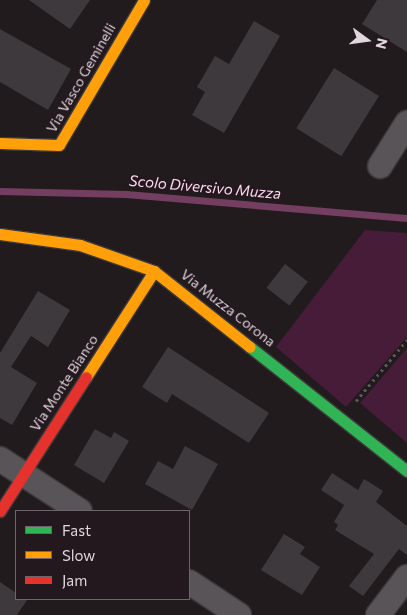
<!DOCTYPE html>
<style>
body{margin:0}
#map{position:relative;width:407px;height:615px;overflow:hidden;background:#211b1e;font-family:Commissioner,sans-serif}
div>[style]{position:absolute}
.green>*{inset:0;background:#461c39}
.stream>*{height:7px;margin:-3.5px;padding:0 3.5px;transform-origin:3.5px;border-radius:3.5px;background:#743e61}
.building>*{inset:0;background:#3e393c;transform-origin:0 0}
.path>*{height:3px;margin-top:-1.5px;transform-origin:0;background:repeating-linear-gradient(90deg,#5c585a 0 2.5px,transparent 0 6.5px)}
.roads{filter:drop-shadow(1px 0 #3d383a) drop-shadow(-1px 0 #3d383a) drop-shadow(0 1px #3d383a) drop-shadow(0 -1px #3d383a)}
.street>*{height:24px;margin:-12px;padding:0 12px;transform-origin:12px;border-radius:12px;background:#595457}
.fast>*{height:11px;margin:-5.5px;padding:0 5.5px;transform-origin:5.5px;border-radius:5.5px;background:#30b455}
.slow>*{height:11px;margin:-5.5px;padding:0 5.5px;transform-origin:5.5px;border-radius:5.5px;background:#ff9f0a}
.jam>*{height:11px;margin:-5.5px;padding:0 5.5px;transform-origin:5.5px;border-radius:5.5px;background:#e5322d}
span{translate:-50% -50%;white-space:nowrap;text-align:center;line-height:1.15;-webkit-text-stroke:4px #24181f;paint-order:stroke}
.street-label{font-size:14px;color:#dfd7dc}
.water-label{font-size:15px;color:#fdd7ee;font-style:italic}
.legend{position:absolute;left:15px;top:510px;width:175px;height:90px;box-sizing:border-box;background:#24181f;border:1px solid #6f646b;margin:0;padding:6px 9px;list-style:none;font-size:15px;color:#dfd7dc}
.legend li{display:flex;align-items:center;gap:10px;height:25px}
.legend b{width:25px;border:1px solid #6f646b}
.north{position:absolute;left:342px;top:15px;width:50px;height:50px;-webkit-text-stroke:4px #24181f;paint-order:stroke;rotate:104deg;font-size:14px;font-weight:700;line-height:20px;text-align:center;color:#dfd7dc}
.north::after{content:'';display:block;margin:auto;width:18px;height:22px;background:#dfd7dc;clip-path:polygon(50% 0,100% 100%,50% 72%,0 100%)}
</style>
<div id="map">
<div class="green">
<i style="clip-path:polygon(365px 230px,407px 233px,407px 337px,346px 407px,276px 347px)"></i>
<i style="clip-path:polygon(407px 348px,407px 443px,360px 403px)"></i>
</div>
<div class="stream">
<i style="left:0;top:191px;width:126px;rotate:1.4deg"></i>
<i style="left:126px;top:194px;width:282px;rotate:4.9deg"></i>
</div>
<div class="building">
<i style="clip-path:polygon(29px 0,90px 0,70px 29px)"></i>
<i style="clip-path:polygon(377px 0,407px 0,407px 52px,362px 24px)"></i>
<i style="clip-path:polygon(254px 21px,280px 36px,224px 133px,192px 115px,205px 92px,197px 87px,215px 56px,229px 64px)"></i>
<i style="clip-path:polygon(0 29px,71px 69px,48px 110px,0 82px)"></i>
<i style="left:334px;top:68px;width:53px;height:71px;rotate:32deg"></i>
<i style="left:285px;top:264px;width:29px;height:30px;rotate:38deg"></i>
<i style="clip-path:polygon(38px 291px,70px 310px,48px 347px,31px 336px,11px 367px,37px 383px,12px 425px,0 418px,0 353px)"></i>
<i style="clip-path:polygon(168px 347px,269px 413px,249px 443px,172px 394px,167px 403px,142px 387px)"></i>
<i style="clip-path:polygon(95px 429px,111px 438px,114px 432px,129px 441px,104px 483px,74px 465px)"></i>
<i style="clip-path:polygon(185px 446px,218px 464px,192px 510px,145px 484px,158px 461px,173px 469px)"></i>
<i style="clip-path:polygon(332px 473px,358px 490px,364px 479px,383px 491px,376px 502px,407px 526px,407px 555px,399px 549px,363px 596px,349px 586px,374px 554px,335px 530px,338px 525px,334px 522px,344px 505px,321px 490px)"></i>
<i style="clip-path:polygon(284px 534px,305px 547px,300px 554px,320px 567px,302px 595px,261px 570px)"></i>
<i style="clip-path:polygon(0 582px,16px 593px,16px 599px,27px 600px,17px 615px,0 615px)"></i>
</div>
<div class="path">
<i style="left:356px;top:401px;width:80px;rotate:-50.1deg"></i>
</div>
<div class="roads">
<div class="street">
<i style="left:380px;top:166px;width:51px;rotate:-57.9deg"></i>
<i style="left:0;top:459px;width:95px;rotate:33deg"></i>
<i style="left:189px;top:582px;width:60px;rotate:33.4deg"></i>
<i style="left:378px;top:615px;width:48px;rotate:-52.7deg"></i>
</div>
<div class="fast">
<i style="left:250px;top:347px;width:200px;rotate:38.3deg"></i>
</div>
<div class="slow">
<i style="left:0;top:143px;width:59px;rotate:1.9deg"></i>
<i style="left:59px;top:145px;width:168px;rotate:-59.6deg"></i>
<i style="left:0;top:234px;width:81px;rotate:7.8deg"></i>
<i style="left:80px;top:245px;width:78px;rotate:19.4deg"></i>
<i style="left:154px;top:271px;width:122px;rotate:38.4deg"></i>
<i style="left:86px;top:377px;width:126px;rotate:-57.3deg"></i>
</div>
<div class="jam">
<i style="left:0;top:511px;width:159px;rotate:-57.3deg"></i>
</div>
</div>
<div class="street-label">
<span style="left:81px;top:78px;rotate:-60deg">Via Vasco Geminelli</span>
<span style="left:228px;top:308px;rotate:38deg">Via Muzza Corona</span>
<span style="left:64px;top:383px;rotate:-57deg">Via Monte Bianco</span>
</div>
<div class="water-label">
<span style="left:205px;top:187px;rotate:5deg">Scolo Diversivo Muzza</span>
</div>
<ul class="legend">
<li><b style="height:6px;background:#30b455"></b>Fast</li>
<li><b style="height:6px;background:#ff9f0a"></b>Slow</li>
<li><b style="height:6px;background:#e5322d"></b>Jam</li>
</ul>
<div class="north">N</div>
</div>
